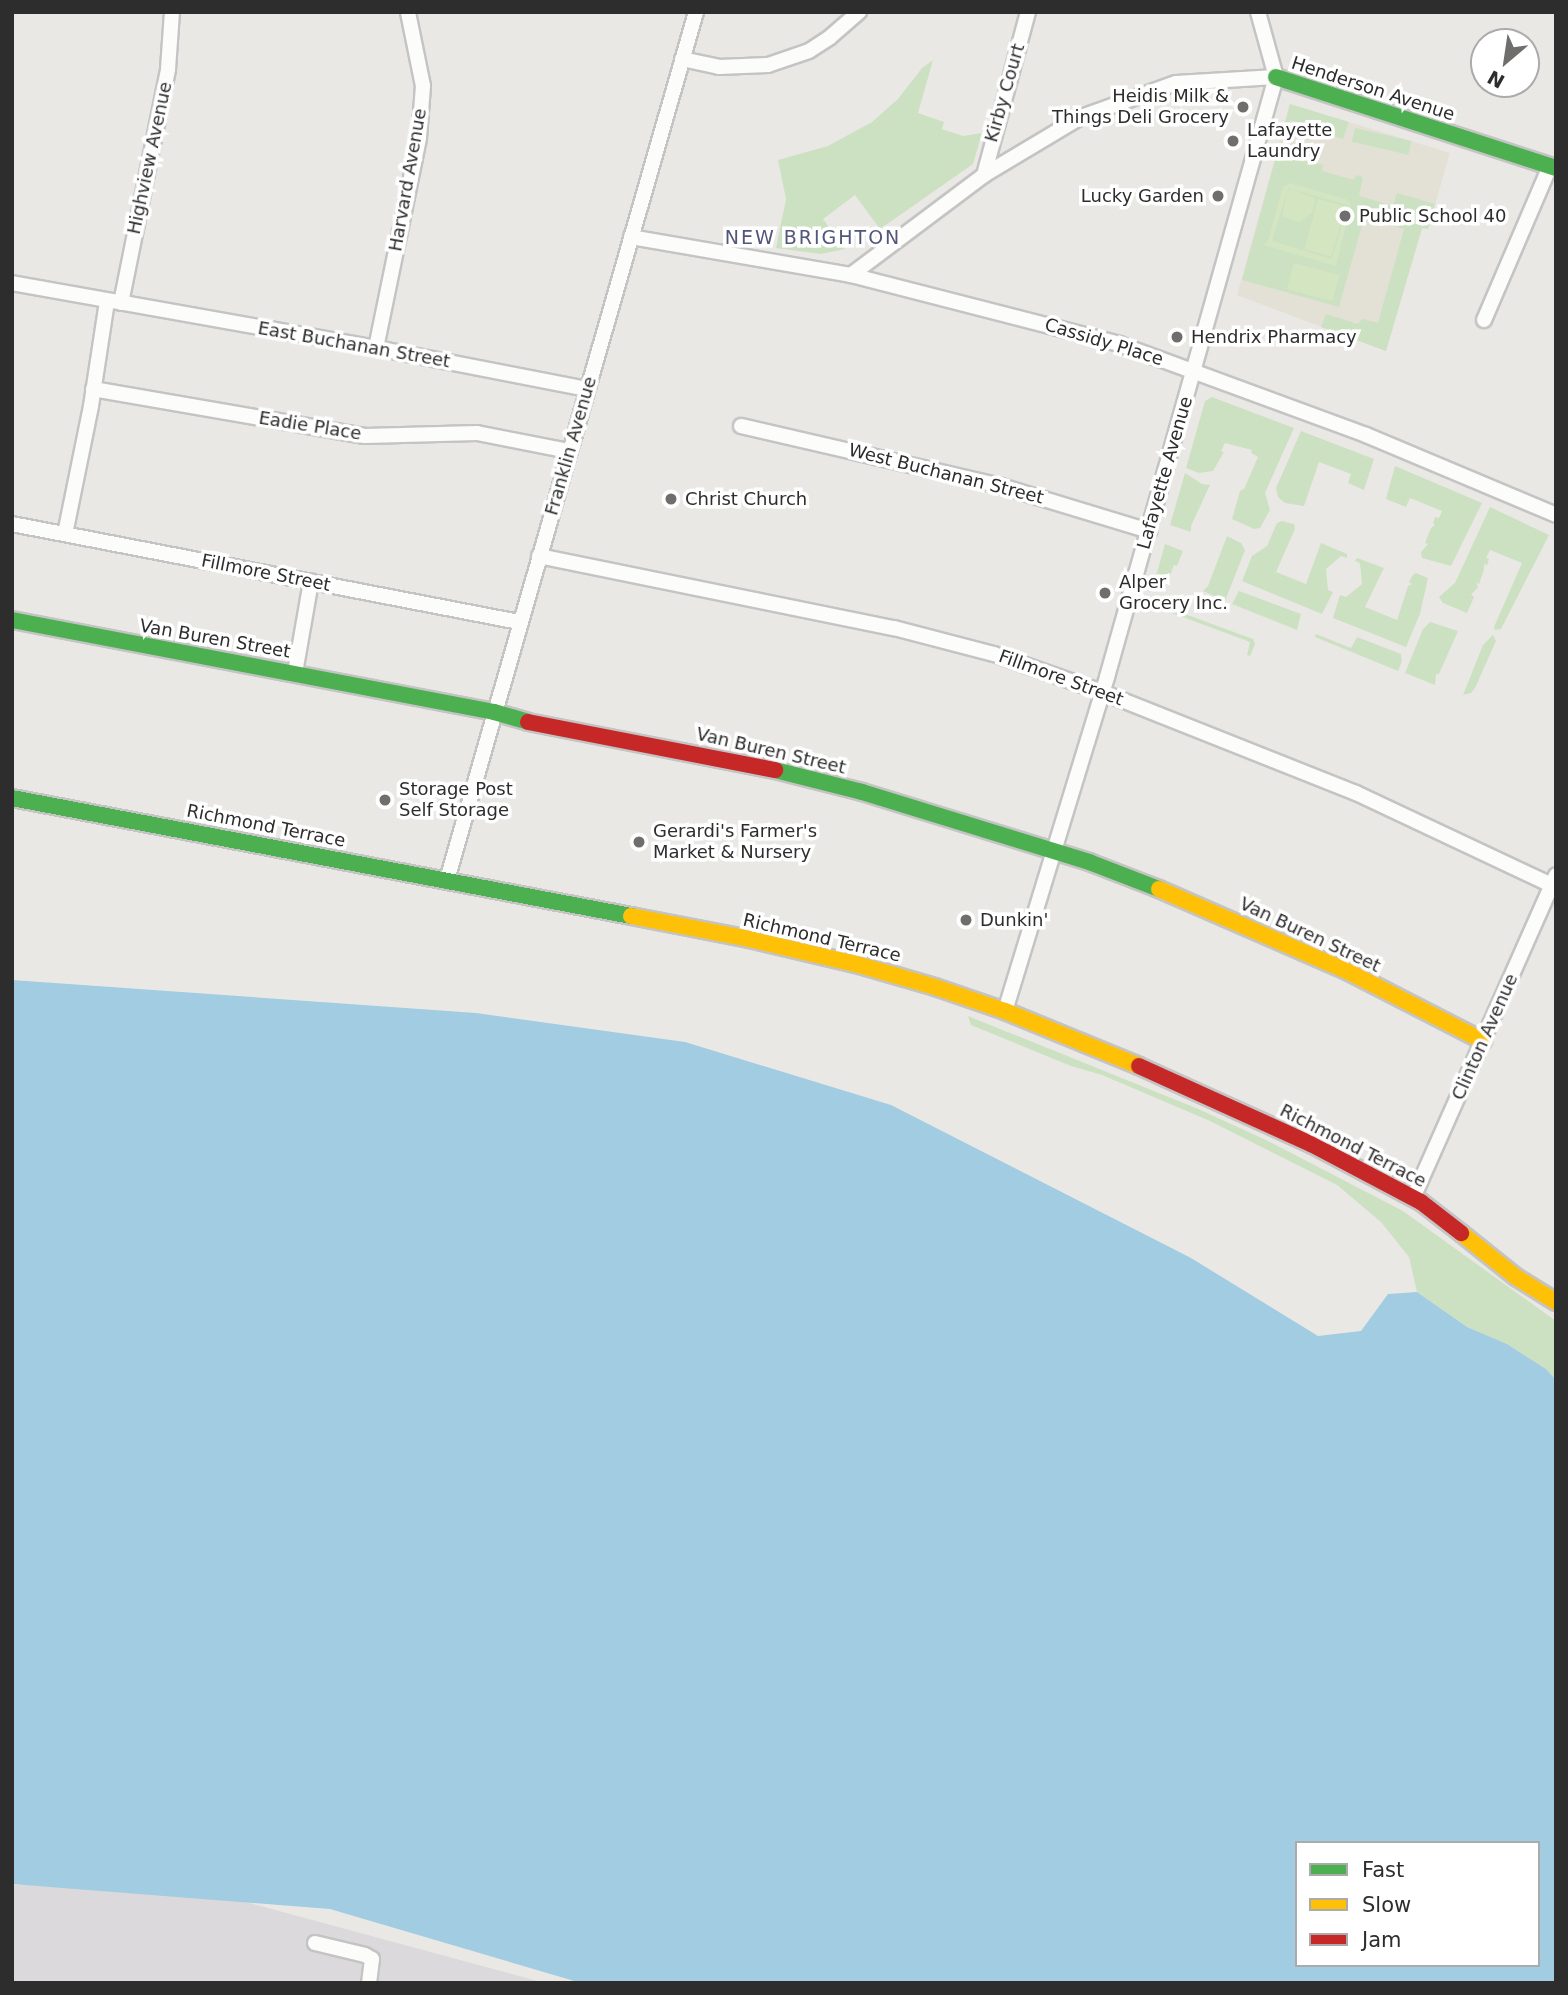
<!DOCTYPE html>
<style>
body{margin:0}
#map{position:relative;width:1568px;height:1995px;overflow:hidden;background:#eae8e5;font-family:"DejaVu Sans",sans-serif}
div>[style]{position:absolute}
.industrial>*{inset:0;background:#dbd9db}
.education>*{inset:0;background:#e3e0d5}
.green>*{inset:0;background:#cce1c2;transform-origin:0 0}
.pitch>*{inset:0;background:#d4e5c1;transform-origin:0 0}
.water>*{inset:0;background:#a1cce2}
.roads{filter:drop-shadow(2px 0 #c4c4c4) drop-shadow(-2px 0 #c4c4c4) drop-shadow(0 2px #c4c4c4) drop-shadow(0 -2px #c4c4c4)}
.street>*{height:14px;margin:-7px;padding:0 7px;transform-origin:7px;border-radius:7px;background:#fcfcfb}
.fast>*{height:16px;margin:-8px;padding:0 8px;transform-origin:8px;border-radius:8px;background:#4caf50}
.slow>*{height:16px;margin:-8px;padding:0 8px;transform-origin:8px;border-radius:8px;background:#ffc107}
.jam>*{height:16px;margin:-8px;padding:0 8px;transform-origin:8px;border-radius:8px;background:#c62828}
.dots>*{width:19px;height:19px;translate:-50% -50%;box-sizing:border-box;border:4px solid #fff;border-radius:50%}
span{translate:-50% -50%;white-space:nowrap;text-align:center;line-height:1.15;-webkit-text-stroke:7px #fff;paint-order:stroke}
.street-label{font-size:18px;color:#2d2d2d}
.poi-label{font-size:18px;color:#2d2d2d}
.right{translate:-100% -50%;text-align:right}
.left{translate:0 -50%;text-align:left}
.neighbourhood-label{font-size:19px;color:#525679;letter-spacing:2px}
.frame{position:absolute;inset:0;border:14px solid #2d2d2d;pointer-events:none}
.legend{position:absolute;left:1295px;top:1841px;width:245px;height:126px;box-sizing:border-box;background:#fff;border:2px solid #ababab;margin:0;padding:9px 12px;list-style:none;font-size:21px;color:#2d2d2d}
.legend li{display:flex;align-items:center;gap:14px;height:35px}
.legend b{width:35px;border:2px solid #ababab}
.north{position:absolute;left:1470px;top:28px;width:70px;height:70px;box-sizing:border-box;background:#fff;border:2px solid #ababab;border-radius:50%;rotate:209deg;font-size:19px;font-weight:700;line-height:28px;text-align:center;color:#2d2d2d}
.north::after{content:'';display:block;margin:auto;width:24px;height:32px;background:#6f6e6d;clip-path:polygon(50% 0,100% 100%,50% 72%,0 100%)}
</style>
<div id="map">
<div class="industrial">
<i style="clip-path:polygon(12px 1885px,194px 1888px,545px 1983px,12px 1983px)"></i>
</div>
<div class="education">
<i style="clip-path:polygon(1290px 104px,1450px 153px,1428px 229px,1422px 228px,1386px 351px,1237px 295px)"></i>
</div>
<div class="green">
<i style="clip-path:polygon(933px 60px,918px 113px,944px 122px,942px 129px,963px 136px,982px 133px,973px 164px,880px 229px,855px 195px,823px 219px,845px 249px,821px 254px,776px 248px,786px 199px,778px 160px,828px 146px,872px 122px,898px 99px,922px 68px)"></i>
<i style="clip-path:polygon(1290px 104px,1349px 122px,1343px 139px,1304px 128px,1305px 124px,1290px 120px,1285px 138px,1281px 137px)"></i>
<i style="left:1355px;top:128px;width:58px;height:14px;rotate:13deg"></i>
<i style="clip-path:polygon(1277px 153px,1323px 165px,1322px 171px,1354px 180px,1356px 175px,1363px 177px,1359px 196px,1393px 206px,1397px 193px,1435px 204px,1428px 229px,1422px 228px,1386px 351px,1321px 327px,1326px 314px,1358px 324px,1362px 319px,1378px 323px,1404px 229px,1364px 218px,1339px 307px,1242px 280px)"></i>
<i style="clip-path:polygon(1212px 397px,1294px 428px,1265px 493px,1270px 510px,1260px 528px,1254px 529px,1232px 519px,1240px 491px,1244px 489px,1258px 457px,1251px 453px,1252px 450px,1225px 443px,1221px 451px,1224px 452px,1213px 471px,1199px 473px,1186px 468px,1205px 401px)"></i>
<i style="clip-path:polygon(1301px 431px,1374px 459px,1364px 490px,1348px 483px,1351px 474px,1319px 462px,1304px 506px,1285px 503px,1278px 497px,1276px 488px)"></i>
<i style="clip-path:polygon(1395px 466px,1482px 503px,1451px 566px,1422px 558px,1421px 552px,1428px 544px,1425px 543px,1431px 528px,1435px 525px,1433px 523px,1435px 517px,1439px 518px,1442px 511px,1410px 498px,1406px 507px,1386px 499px)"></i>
<i style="clip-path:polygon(1185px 473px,1202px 484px,1210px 485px,1191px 526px,1191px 532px,1170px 525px)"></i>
<i style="clip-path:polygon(1490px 507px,1549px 535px,1501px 629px,1495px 630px,1494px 627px,1522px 563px,1490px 550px,1486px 558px,1489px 559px,1487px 565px,1484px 564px,1484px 570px,1479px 584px,1476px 583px,1478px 587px,1471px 595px,1474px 597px,1467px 613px,1443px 603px,1439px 597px,1455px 583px)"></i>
<i style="clip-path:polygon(1282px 521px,1294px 524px,1295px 529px,1276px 572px,1306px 584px,1321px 543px,1347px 554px,1347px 558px,1341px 556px,1326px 569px,1328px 590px,1333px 592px,1322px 614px,1242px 581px,1252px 556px,1267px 546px,1277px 523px)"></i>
<i style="clip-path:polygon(1227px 536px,1241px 543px,1245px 550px,1225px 601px,1203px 591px,1208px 586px)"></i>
<i style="clip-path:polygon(1165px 544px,1183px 551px,1177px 566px,1174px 565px,1164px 591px,1153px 587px)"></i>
<i style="clip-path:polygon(1357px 558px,1384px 568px,1365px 607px,1397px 620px,1408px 586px,1412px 584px,1409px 582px,1412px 576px,1416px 573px,1428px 578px,1420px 614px,1406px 647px,1333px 618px,1340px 595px,1346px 597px,1362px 584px,1360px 563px,1355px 561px)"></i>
<i style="clip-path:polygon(1239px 591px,1301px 614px,1297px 630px,1232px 604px)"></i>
<i style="clip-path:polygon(1149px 601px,1253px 639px,1255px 644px,1250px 656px,1247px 655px,1250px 642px,1148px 604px)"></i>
<i style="clip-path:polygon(1430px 622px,1458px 631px,1439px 674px,1436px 674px,1435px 685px,1405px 673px,1423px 629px)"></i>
<i style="clip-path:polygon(1316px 634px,1351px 648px,1357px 637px,1401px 654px,1402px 661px,1398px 671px,1315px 637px)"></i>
<i style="clip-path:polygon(1493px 635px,1496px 641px,1475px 688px,1471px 693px,1463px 695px,1483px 645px)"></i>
<i style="clip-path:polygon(968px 1016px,1196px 1108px,1266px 1140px,1403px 1211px,1556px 1321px,1556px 1380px,1546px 1369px,1507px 1344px,1467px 1327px,1417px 1292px,1409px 1257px,1381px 1222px,1337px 1185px,1210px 1121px,1102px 1075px,1071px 1066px,971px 1025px)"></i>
</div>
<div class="pitch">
<i style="clip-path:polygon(evenodd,1290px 183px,1346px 199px,1351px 204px,1336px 266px,1263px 245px,1268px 241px,1283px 187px,1290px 183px,1288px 188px,1348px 205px,1332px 259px,1272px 241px,1288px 188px)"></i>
<i style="clip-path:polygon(1291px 189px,1315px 198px,1313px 212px,1299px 222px,1282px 217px,1287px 191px)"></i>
<i style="left:1318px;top:199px;width:28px;height:52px;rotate:15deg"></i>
<i style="left:1294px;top:263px;width:47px;height:27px;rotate:15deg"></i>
</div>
<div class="water">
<i style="clip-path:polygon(evenodd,12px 980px,476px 1013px,685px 1042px,891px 1105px,1191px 1258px,1318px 1336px,1361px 1331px,1388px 1294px,1417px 1292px,1467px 1327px,1507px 1344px,1546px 1369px,1556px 1380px,1556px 1983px,581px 1983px,330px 1909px,12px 1884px,12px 980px,1297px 1843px,1538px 1843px,1538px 1965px,1297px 1965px,1297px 1843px)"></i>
</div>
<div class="roads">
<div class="street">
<i style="left:682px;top:59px;width:38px;rotate:12deg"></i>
<i style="left:719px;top:67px;width:49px;rotate:-2.3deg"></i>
<i style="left:768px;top:65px;width:43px;rotate:-18.9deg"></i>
<i style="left:809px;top:51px;width:24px;rotate:-33deg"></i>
<i style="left:829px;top:38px;width:40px;rotate:-41deg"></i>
<i style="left:984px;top:175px;width:169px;rotate:-74.9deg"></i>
<i style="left:631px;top:237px;width:223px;rotate:9.8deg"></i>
<i style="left:851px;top:275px;width:277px;rotate:14.4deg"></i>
<i style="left:1119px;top:344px;width:263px;rotate:20.2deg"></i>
<i style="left:1366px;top:435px;width:206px;rotate:22.8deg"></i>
<i style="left:851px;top:275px;width:166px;rotate:-36.9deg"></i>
<i style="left:984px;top:175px;width:113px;rotate:-30.9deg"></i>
<i style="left:1081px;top:117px;width:101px;rotate:-19.7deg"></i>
<i style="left:1176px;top:83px;width:100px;rotate:-3.4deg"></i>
<i style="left:12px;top:283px;width:370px;rotate:10.1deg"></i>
<i style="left:376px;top:348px;width:215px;rotate:11deg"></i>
<i style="left:121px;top:303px;width:239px;rotate:-78.6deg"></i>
<i style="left:168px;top:69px;width:57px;rotate:-86deg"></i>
<i style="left:1484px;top:320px;width:168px;rotate:-66.8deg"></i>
<i style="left:376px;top:348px;width:214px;rotate:-78.4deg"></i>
<i style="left:419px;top:138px;width:52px;rotate:-85.6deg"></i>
<i style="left:423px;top:86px;width:76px;rotate:-101.5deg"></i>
<i style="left:93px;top:389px;width:276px;rotate:9.8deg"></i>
<i style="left:365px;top:436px;width:112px;rotate:-1.5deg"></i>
<i style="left:477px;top:433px;width:94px;rotate:11.1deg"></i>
<i style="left:741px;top:426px;width:267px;rotate:13deg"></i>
<i style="left:1001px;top:486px;width:155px;rotate:16.9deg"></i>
<i style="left:12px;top:524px;width:516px;rotate:10.94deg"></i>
<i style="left:65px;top:534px;width:131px;rotate:-78.5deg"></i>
<i style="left:91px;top:406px;width:106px;rotate:-81.3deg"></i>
<i style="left:539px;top:556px;width:362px;rotate:11.5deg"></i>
<i style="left:894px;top:628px;width:103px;rotate:14.6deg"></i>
<i style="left:994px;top:654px;width:114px;rotate:19.4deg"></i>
<i style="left:1102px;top:692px;width:273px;rotate:21.7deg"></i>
<i style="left:1356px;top:793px;width:221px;rotate:25.2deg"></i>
<i style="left:295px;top:673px;width:93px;rotate:-80.1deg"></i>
<i style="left:447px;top:880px;width:903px;rotate:-73.99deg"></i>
<i style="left:1005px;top:1011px;width:349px;rotate:-73deg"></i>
<i style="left:1107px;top:677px;width:623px;rotate:-74.27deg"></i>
<i style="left:1276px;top:77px;width:67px;rotate:-105.5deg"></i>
<i style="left:1413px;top:1198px;width:353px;rotate:-66.1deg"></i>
<i style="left:315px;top:1943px;width:51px;rotate:13.5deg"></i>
<i style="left:365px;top:1955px;width:8px;rotate:30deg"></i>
<i style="left:372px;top:1959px;width:24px;rotate:97deg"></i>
</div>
<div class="fast">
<i style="left:1276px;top:77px;width:294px;rotate:18deg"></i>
<i style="left:12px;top:620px;width:491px;rotate:10.8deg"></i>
<i style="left:494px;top:712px;width:35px;rotate:16deg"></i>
<i style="left:775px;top:770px;width:90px;rotate:14.2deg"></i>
<i style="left:862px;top:792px;width:238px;rotate:17.1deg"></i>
<i style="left:1089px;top:862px;width:75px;rotate:21.1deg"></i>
<i style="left:12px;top:798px;width:630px;rotate:10.79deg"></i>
</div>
<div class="slow">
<i style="left:1159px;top:889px;width:205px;rotate:23.6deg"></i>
<i style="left:1347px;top:971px;width:153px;rotate:27.2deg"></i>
<i style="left:631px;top:916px;width:120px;rotate:11deg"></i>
<i style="left:749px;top:939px;width:110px;rotate:13.2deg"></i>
<i style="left:856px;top:964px;width:82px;rotate:16.2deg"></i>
<i style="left:935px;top:987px;width:74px;rotate:18.9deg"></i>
<i style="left:1005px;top:1011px;width:145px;rotate:22.3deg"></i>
<i style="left:1461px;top:1233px;width:70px;rotate:38.7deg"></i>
<i style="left:1516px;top:1277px;width:47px;rotate:32deg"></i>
</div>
<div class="jam">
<i style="left:528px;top:722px;width:252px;rotate:11deg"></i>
<i style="left:1139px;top:1066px;width:189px;rotate:24.4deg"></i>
<i style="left:1311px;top:1144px;width:124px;rotate:27.8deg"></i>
<i style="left:1421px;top:1202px;width:51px;rotate:37.8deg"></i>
</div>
</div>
<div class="dots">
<i style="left:1243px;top:107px;background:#6f6e6d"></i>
<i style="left:1233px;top:141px;background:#6f6e6d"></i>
<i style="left:1218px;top:196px;background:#6f6e6d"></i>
<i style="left:1345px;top:216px;background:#6f6e6d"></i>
<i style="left:1177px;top:337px;background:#6f6e6d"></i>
<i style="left:671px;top:499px;background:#6f6e6d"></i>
<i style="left:1105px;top:593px;background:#6f6e6d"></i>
<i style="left:385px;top:800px;background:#6f6e6d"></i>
<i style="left:639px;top:842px;background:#6f6e6d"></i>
<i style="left:966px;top:920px;background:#6f6e6d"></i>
</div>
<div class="street-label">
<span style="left:1373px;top:89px;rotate:18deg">Henderson Avenue</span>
<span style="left:1005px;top:93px;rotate:-74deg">Kirby Court</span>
<span style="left:150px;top:158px;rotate:-78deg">Highview Avenue</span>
<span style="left:408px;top:180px;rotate:-80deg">Harvard Avenue</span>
<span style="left:1104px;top:342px;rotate:17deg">Cassidy Place</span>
<span style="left:354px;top:345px;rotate:10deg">East Buchanan Street</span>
<span style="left:310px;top:426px;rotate:9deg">Eadie Place</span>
<span style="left:571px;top:446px;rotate:-74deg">Franklin Avenue</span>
<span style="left:1165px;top:473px;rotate:-74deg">Lafayette Avenue</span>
<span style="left:946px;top:474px;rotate:14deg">West Buchanan Street</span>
<span style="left:266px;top:573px;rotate:11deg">Fillmore Street</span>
<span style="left:215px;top:639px;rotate:10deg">Van Buren Street</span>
<span style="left:1061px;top:678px;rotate:20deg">Fillmore Street</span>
<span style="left:771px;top:751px;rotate:13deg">Van Buren Street</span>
<span style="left:266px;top:826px;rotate:11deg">Richmond Terrace</span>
<span style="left:1310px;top:935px;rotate:25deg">Van Buren Street</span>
<span style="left:822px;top:938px;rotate:13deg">Richmond Terrace</span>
<span style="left:1485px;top:1037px;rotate:-66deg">Clinton Avenue</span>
<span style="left:1353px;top:1146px;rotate:27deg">Richmond Terrace</span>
</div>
<div class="poi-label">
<span class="right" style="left:1229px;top:107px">Heidis Milk &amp;<br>Things Deli Grocery</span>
<span class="left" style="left:1247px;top:141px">Lafayette<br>Laundry</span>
<span class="right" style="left:1204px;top:196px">Lucky Garden</span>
<span class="left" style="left:1359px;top:216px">Public School 40</span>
<span class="left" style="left:1191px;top:337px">Hendrix Pharmacy</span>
<span class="left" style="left:685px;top:499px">Christ Church</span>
<span class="left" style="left:1119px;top:593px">Alper<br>Grocery Inc.</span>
<span class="left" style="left:399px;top:800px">Storage Post<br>Self Storage</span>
<span class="left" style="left:653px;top:842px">Gerardi's Farmer's<br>Market &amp; Nursery</span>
<span class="left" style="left:980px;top:920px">Dunkin'</span>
</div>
<div class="neighbourhood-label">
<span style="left:813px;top:238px">NEW BRIGHTON</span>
</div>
<div class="frame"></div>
<ul class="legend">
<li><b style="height:9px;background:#4caf50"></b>Fast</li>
<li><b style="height:9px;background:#ffc107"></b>Slow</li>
<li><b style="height:9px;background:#c62828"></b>Jam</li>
</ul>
<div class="north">N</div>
</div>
